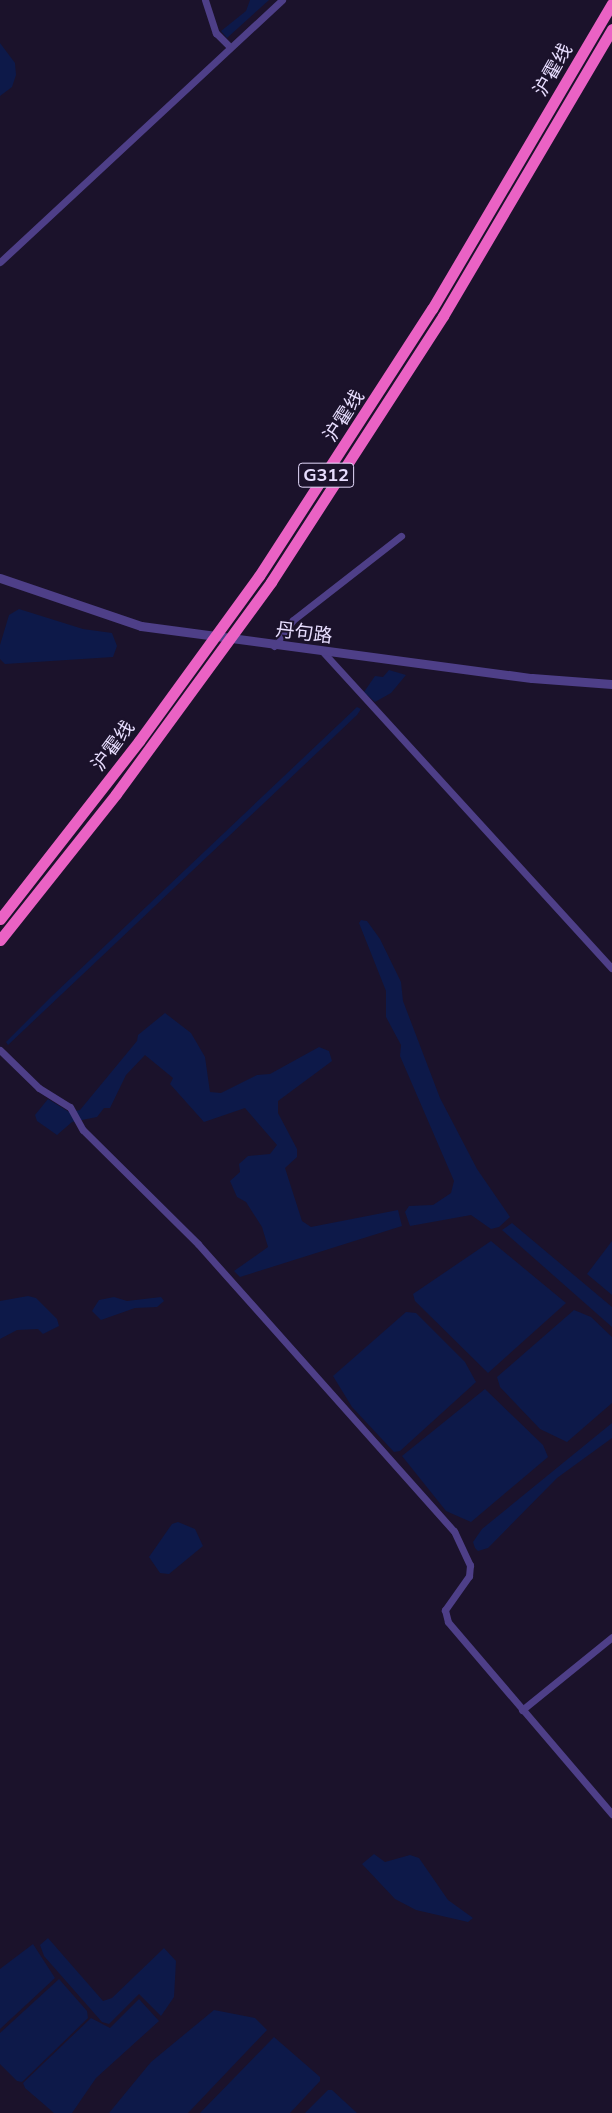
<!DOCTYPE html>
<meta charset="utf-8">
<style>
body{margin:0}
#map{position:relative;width:612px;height:2113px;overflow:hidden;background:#1b122b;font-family:Mulish,"Noto Sans SC",sans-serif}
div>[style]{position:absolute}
.water>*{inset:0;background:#0d1949}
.minor>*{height:7px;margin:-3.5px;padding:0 3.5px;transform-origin:3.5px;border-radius:3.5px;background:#4e3f88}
.tertiary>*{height:9px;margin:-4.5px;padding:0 4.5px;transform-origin:4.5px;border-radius:4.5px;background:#4e3f88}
.trunk>*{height:11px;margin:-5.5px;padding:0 5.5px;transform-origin:5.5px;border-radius:5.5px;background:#ea62c4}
span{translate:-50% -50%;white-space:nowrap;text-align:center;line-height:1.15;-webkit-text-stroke:4px #1b122b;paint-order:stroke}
.shield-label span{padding:1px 4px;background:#1b122b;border:1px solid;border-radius:4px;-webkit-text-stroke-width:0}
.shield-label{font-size:18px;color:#e7ddfe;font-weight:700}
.street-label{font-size:19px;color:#e7ddfe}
</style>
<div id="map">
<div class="water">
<i style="clip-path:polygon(250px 0,269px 0,227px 38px,221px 31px,246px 11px)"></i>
<i style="clip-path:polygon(0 43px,15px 63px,16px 75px,12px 87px,0 96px)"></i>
<i style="clip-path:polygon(19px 609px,83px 629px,112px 633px,117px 646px,113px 657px,5px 664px,0 659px,0 645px,9px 615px)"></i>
<i style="clip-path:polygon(389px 670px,406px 675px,391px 693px,375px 702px,364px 692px,375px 676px,383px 677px)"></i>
<i style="clip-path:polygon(357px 707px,361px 709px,357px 715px,8px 1045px,6px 1042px,52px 996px)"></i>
<i style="clip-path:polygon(361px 920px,367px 921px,380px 939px,401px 982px,403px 1001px,440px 1098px,477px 1169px,510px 1217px,499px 1227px,491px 1229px,471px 1215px,410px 1226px,405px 1212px,409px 1206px,433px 1205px,451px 1193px,454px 1181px,400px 1056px,401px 1045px,386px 1017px,386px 991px,359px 923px)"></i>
<i style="clip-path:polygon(165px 1013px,191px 1033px,205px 1057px,210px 1092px,221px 1093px,257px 1075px,270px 1074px,319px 1047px,329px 1051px,332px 1061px,278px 1101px,278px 1113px,297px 1149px,297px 1157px,285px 1168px,302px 1221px,311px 1227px,398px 1210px,402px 1226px,240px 1277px,234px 1271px,268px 1247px,262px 1227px,246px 1202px,237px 1197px,230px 1181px,240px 1172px,239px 1164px,248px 1156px,270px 1154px,277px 1145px,245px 1108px,204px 1122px,170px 1084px,173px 1078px,145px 1055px,126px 1075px,110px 1108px,104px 1108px,97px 1117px,72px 1122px,57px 1135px,37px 1121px,35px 1115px,48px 1099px,69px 1112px,80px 1110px,137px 1041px,138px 1035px)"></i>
<i style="clip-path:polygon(512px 1223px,612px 1307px,612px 1327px,502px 1230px)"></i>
<i style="clip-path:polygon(491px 1241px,566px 1303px,488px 1373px,415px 1301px,413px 1294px)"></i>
<i style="clip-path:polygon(612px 1241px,612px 1295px,587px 1274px)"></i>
<i style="clip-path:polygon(28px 1296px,36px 1298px,57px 1319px,59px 1326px,43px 1334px,38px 1329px,17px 1330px,0 1339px,0 1301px)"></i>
<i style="clip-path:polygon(114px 1297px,127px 1301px,161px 1297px,164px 1301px,157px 1307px,135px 1308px,101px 1320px,92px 1311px,99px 1300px)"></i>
<i style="clip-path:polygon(574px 1310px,591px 1317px,612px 1337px,612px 1403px,567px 1442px,540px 1429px,500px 1387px,497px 1377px)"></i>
<i style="clip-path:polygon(406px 1312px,416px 1313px,465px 1362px,476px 1382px,400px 1451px,394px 1452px,352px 1407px,333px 1376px)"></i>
<i style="clip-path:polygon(485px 1389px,543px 1445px,548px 1457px,471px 1522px,446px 1511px,402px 1456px)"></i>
<i style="clip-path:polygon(612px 1423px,612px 1438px,557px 1478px,488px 1548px,478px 1551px,475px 1548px,473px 1542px,482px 1529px)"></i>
<i style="clip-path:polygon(178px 1522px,195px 1529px,203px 1546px,169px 1574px,160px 1573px,149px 1557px,172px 1524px)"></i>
<i style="clip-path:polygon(374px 1854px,385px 1862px,410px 1855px,419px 1858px,448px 1900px,473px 1918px,468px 1922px,416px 1910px,395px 1899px,362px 1864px)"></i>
<i style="clip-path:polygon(48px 1938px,103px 2001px,112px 1998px,164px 1948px,176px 1961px,174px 1997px,161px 2016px,139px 1994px,109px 2024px,102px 2022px,44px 1956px,40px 1945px)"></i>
<i style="clip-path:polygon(33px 1944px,55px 1978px,0 2029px,0 1969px)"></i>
<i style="clip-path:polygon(59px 1979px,87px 2011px,88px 2018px,22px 2082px,17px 2081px,0 2064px,0 2033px)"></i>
<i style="clip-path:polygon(139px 1999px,159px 2021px,96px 2078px,72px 2113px,54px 2113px,25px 2088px,23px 2083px,91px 2018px,110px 2028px)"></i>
<i style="clip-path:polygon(214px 2010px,255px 2018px,267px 2030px,188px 2113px,109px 2113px,151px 2062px)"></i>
<i style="clip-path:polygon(274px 2037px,320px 2077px,320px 2081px,290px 2113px,200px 2113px)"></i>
<i style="clip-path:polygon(328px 2090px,332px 2090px,357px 2113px,305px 2113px)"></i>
</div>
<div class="minor">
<i style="left:205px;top:0;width:35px;rotate:72deg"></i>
<i style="left:216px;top:33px;width:20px;rotate:45deg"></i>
<i style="left:0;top:262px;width:385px;rotate:-42.9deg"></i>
<i style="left:274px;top:646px;width:32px;rotate:-54deg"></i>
<i style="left:293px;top:620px;width:137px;rotate:-37.9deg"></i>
<i style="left:323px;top:652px;width:428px;rotate:47.6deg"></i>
<i style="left:0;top:1050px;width:54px;rotate:44.3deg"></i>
<i style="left:39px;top:1088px;width:36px;rotate:32deg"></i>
<i style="left:70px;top:1107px;width:26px;rotate:61deg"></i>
<i style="left:83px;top:1130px;width:162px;rotate:44.7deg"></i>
<i style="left:198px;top:1244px;width:385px;rotate:48.3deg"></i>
<i style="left:454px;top:1531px;width:38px;rotate:65deg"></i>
<i style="left:470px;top:1565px;width:11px;rotate:95deg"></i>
<i style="left:469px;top:1576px;width:42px;rotate:125.2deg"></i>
<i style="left:445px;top:1610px;width:12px;rotate:76deg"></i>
<i style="left:448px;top:1622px;width:253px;rotate:49.5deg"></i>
<i style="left:522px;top:1710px;width:116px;rotate:-39deg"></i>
</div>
<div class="tertiary">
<i style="left:0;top:578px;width:149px;rotate:18.8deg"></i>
<i style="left:141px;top:626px;width:394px;rotate:7.6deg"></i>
<i style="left:532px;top:678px;width:80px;rotate:4.3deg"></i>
</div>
<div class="trunk">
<i style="left:0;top:919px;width:226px;rotate:-52deg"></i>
<i style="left:139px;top:741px;width:204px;rotate:-54deg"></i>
<i style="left:259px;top:576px;width:318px;rotate:-57.1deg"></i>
<i style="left:432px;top:309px;width:354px;rotate:-59.5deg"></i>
<i style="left:0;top:940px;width:186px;rotate:-51.5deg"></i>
<i style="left:116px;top:794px;width:263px;rotate:-53.8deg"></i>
<i style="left:271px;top:582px;width:317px;rotate:-57.1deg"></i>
<i style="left:443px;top:316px;width:333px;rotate:-59.5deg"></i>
</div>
<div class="shield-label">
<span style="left:326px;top:475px">G312</span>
</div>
<div class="street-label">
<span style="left:553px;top:70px;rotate:-60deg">沪霍线</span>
<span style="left:344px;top:416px;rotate:-57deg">沪霍线</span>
<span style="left:304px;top:633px;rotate:7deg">丹句路</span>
<span style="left:113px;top:746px;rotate:-53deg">沪霍线</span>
</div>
</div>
